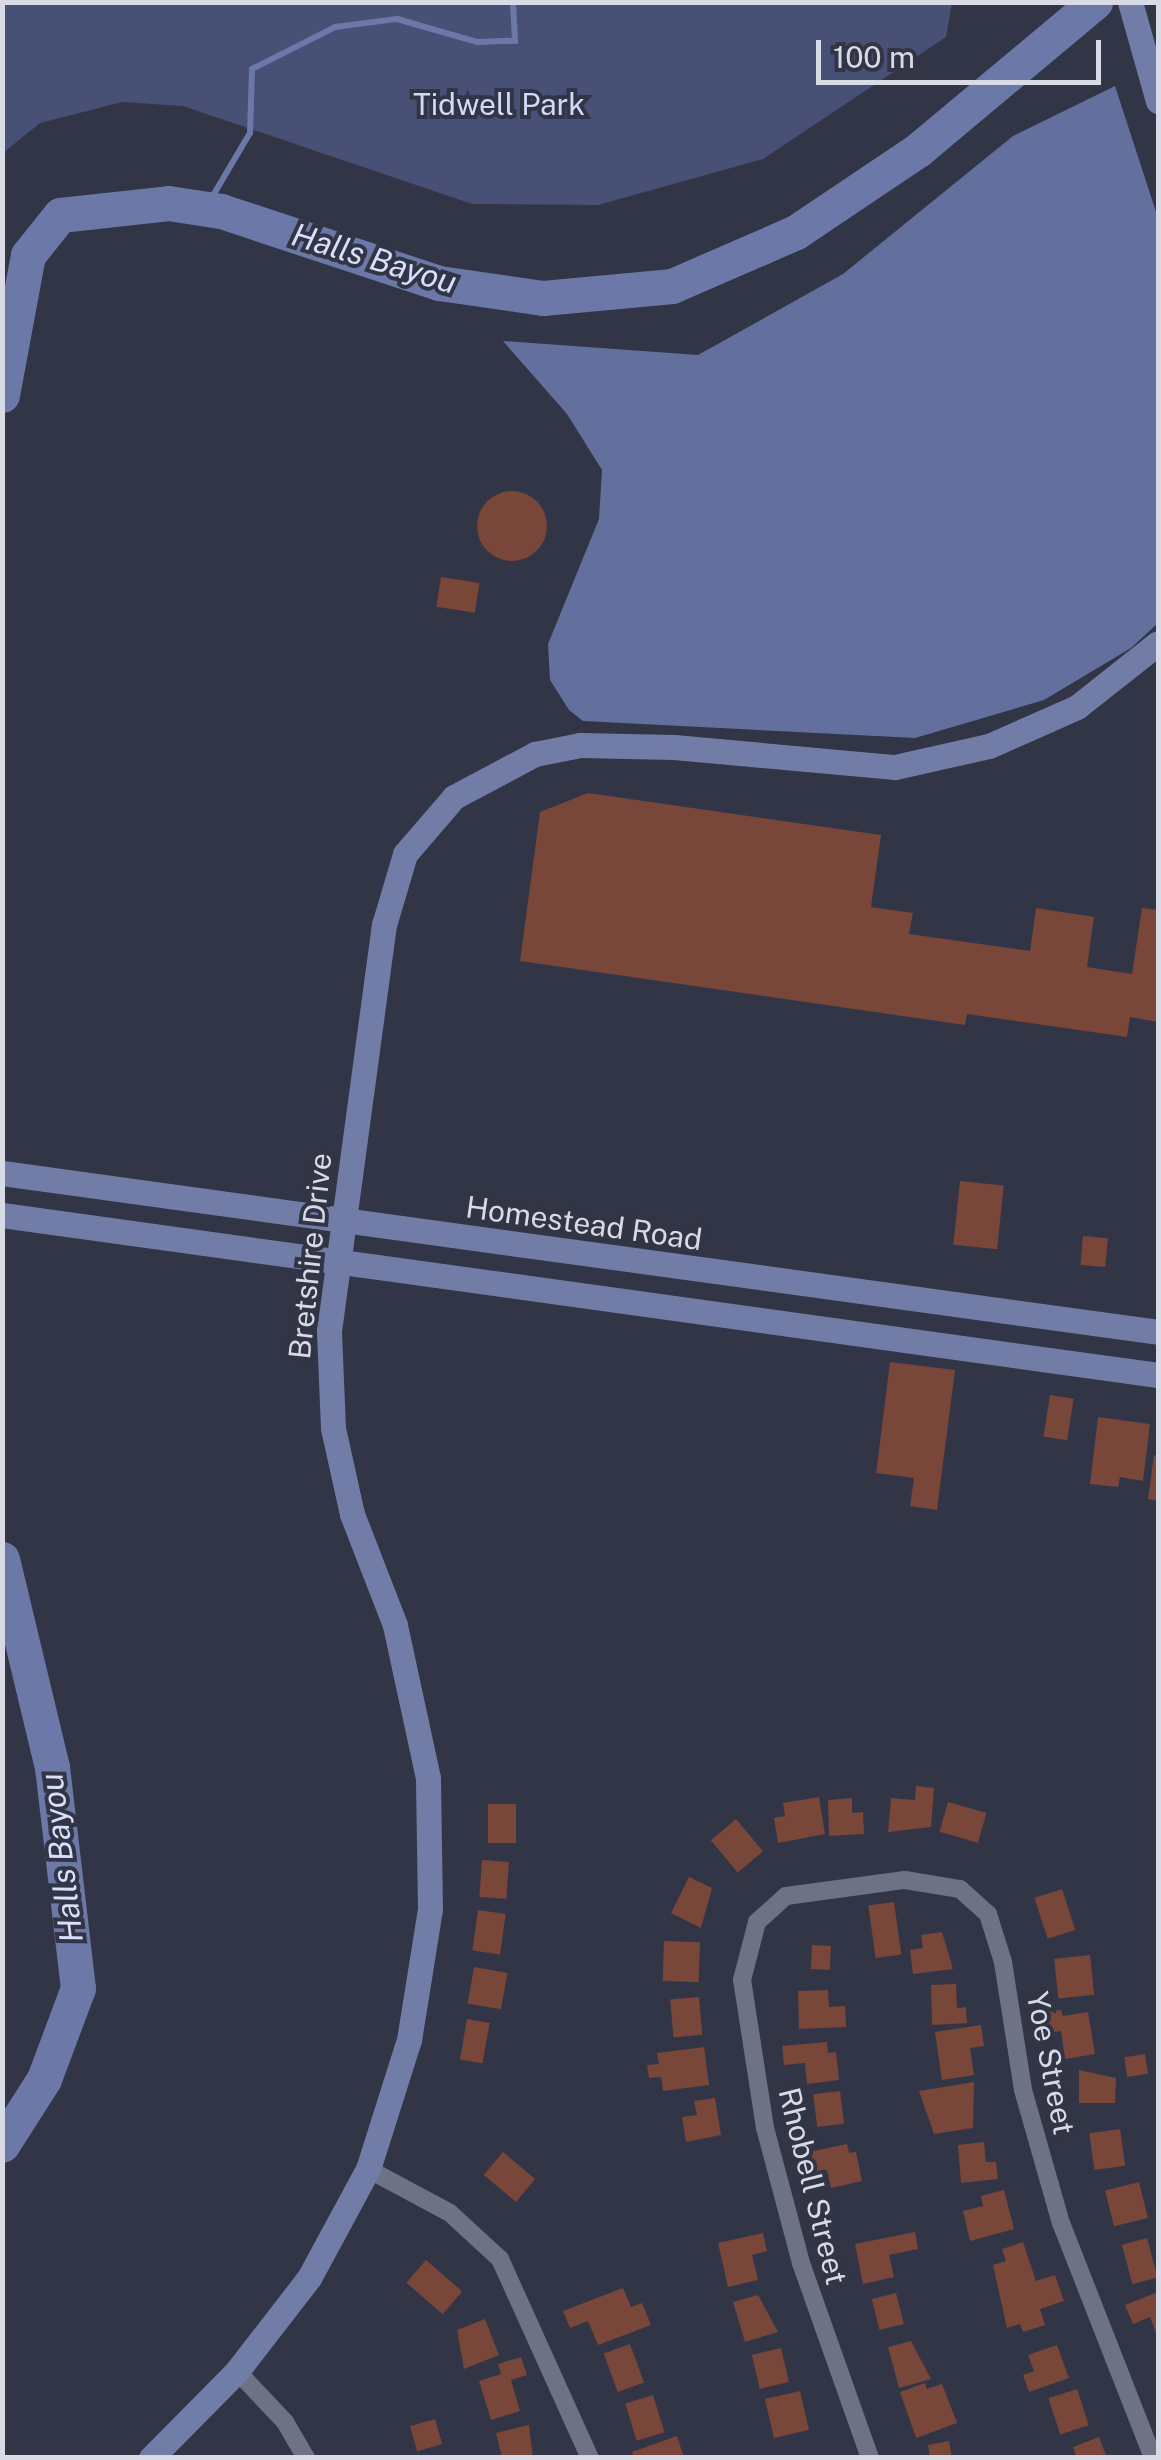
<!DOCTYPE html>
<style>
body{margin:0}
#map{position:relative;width:1161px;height:2460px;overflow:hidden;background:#313546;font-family:"Public Sans",sans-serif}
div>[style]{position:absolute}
.green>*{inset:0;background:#485175}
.forest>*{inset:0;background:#636f9d}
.stream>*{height:6px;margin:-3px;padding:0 3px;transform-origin:3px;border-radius:3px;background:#6c78a7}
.river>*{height:35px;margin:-17.5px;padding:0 17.5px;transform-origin:17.5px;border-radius:17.5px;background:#6c78a7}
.building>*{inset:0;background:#79463a;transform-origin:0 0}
.round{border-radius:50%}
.street>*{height:18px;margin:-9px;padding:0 9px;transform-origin:9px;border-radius:9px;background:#6d7385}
.secondary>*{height:25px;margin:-12.5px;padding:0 12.5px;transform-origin:12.5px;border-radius:12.5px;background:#727da7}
span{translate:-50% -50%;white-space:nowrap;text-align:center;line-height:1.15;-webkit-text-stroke:8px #313546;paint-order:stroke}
.park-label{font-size:30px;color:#d1daf7}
.street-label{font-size:30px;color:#d8dbe5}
.water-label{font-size:32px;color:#d8e0fd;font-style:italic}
.frame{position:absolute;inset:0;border:5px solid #d8dbe5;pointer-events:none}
.scale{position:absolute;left:816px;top:40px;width:285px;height:45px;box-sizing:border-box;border:5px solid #d8dbe5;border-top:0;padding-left:12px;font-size:30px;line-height:35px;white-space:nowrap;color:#d8dbe5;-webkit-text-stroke:8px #313546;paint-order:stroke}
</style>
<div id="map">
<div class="green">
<i style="clip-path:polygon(3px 2px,952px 2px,952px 3px,946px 37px,763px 159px,598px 205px,472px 204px,183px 106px,122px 102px,40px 123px,3px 153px)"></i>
</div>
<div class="forest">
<i style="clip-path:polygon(1115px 86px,1158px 218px,1158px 623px,1131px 648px,1044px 700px,915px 738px,583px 721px,569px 710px,550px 680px,548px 644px,599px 519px,602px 470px,567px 414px,503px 341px,698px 355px,843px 274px,1013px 136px)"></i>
</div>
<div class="stream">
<i style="left:205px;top:209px;width:88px;rotate:-59.4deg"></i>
<i style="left:250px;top:133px;width:64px;rotate:-88.2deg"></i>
<i style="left:252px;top:69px;width:93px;rotate:-26.8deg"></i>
<i style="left:335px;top:27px;width:63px;rotate:-7.4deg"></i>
<i style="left:397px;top:19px;width:83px;rotate:16deg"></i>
<i style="left:477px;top:42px;width:38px;rotate:-2deg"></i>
<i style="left:515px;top:41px;width:39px;rotate:-93deg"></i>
</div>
<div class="river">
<i style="left:2px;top:395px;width:142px;rotate:-79.5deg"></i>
<i style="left:28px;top:255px;width:51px;rotate:-51.3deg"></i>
<i style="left:60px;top:215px;width:109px;rotate:-6.3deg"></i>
<i style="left:168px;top:203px;width:54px;rotate:8.6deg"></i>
<i style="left:221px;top:211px;width:230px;rotate:18.3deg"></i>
<i style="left:439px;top:283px;width:105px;rotate:8.2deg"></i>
<i style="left:543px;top:298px;width:130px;rotate:-5.3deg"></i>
<i style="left:672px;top:286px;width:135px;rotate:-23.5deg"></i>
<i style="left:796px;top:232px;width:147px;rotate:-33.9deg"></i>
<i style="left:918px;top:150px;width:231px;rotate:-39.9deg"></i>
<i style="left:2px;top:1559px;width:214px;rotate:76.5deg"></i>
<i style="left:52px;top:1767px;width:223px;rotate:83.3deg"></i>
<i style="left:78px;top:1988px;width:97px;rotate:110.5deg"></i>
<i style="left:44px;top:2079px;width:78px;rotate:122.5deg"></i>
</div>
<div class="building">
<i class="round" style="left:477px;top:491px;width:70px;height:70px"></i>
<i style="left:441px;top:577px;width:39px;height:30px;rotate:9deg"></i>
<i style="clip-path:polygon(588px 793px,881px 835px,871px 907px,913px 913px,909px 934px,1030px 951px,1036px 908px,1094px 917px,1087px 967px,1132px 974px,1142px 908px,1158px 910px,1158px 1022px,1130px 1017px,1127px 1037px,967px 1014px,965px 1025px,520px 961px,540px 812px)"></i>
<i style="left:960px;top:1181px;width:44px;height:64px;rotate:6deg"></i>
<i style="left:1083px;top:1236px;width:25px;height:29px;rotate:5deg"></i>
<i style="clip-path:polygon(890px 1362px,955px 1370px,937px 1510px,910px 1506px,914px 1478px,876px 1473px)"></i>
<i style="left:1050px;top:1395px;width:24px;height:42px;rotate:9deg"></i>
<i style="clip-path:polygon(1098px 1417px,1150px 1424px,1143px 1481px,1120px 1477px,1118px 1487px,1090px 1484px)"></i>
<i style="clip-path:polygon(1154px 1455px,1158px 1456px,1158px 1501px,1148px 1499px)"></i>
<i style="clip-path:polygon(916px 1786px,934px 1788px,931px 1827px,888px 1832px,891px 1798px,915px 1800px)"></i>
<i style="clip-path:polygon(819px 1797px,825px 1834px,778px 1843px,774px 1818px,785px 1816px,783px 1803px)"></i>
<i style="clip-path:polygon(852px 1798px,852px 1813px,863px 1812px,864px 1834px,829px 1836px,828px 1800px)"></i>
<i style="left:948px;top:1802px;width:40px;height:31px;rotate:16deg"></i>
<i style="left:488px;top:1804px;width:28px;height:39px"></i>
<i style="left:736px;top:1819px;width:42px;height:33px;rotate:50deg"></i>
<i style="left:482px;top:1860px;width:27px;height:37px;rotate:4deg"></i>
<i style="clip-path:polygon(689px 1877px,712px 1888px,701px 1928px,671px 1913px)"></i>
<i style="left:1062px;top:1889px;width:43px;height:29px;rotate:72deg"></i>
<i style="left:894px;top:1902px;width:53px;height:26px;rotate:82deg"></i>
<i style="left:478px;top:1910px;width:28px;height:41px;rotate:8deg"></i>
<i style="clip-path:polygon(942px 1932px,953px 1969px,913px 1974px,910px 1950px,923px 1948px,921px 1935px)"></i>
<i style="left:664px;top:1941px;width:36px;height:40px;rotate:2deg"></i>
<i style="left:812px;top:1945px;width:19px;height:24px;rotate:3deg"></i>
<i style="left:1090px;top:1955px;width:40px;height:36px;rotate:84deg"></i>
<i style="left:474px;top:1967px;width:34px;height:37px;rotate:10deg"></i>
<i style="clip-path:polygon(956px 1984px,957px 2008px,966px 2007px,967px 2023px,932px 2025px,931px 1985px)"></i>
<i style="clip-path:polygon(828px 1990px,829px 2007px,845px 2006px,846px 2027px,799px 2029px,798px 1991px)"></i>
<i style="left:699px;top:1997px;width:38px;height:29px;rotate:85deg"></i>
<i style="clip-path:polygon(1061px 2010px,1063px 2016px,1088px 2012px,1095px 2054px,1065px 2059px,1061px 2031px,1047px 2033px,1043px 2012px)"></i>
<i style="left:467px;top:2019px;width:23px;height:41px;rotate:10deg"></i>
<i style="clip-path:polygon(981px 2025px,984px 2046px,970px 2048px,974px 2075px,942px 2080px,935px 2032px)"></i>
<i style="clip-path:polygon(827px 2042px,828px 2053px,836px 2052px,839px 2080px,807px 2084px,805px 2063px,784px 2065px,782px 2046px)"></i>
<i style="clip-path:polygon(704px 2047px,709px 2085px,663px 2091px,661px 2077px,649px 2078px,647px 2065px,659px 2064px,657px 2053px)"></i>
<i style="left:1145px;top:2054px;width:20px;height:21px;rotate:81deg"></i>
<i style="clip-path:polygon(1079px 2070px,1116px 2078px,1115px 2103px,1079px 2103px)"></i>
<i style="clip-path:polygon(974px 2082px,973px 2128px,934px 2134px,919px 2091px)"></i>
<i style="left:840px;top:2091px;width:33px;height:27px;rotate:83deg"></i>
<i style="clip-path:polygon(715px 2098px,721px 2135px,686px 2142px,682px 2117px,697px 2115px,694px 2101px)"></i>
<i style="left:1120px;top:2129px;width:37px;height:31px;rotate:82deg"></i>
<i style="clip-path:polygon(984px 2142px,986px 2162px,996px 2162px,998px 2179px,961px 2183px,958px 2145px)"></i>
<i style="clip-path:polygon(847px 2144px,849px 2153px,856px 2152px,862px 2181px,831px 2188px,827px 2170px,814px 2173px,809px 2152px)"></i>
<i style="left:503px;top:2152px;width:42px;height:30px;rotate:40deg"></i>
<i style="left:1139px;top:2182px;width:37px;height:35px;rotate:76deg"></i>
<i style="clip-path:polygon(1004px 2190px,1014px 2229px,970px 2241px,963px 2211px,983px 2206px,981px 2196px)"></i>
<i style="clip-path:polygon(915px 2232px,918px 2249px,889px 2255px,894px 2277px,863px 2284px,855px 2244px)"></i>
<i style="clip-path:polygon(763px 2233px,767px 2251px,752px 2255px,758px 2280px,728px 2287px,718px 2243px)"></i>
<i style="left:1147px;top:2238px;width:41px;height:26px;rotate:75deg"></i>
<i style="clip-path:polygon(1023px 2242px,1036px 2281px,1055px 2275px,1064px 2301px,1040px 2309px,1045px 2325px,1023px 2332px,1020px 2324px,1007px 2328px,993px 2265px,1006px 2261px,1002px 2249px)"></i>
<i style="left:426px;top:2260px;width:48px;height:30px;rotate:41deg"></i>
<i style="clip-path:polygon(623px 2288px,631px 2307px,642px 2303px,651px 2325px,598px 2345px,588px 2321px,570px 2328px,563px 2311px)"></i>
<i style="clip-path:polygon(1158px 2292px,1158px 2338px,1150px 2317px,1133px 2324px,1125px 2305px)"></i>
<i style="left:896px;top:2293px;width:32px;height:25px;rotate:76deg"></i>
<i style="clip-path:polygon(758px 2295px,778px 2332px,745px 2342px,733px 2302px)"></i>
<i style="clip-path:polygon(485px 2319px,499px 2355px,464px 2369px,457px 2330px)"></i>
<i style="clip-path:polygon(911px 2341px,931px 2379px,899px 2388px,888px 2347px)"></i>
<i style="left:630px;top:2344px;width:41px;height:28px;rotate:70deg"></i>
<i style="clip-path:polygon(1057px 2345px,1069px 2378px,1029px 2392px,1023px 2375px,1034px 2371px,1028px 2355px)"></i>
<i style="left:781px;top:2348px;width:35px;height:30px;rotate:77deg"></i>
<i style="clip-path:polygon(521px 2357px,527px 2375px,511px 2380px,520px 2411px,491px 2420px,479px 2381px,501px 2374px,498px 2364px)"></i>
<i style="clip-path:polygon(925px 2383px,927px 2389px,942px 2384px,957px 2423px,916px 2438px,900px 2392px)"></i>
<i style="left:1077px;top:2389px;width:38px;height:30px;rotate:72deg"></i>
<i style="left:800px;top:2391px;width:40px;height:36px;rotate:77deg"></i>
<i style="left:653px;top:2395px;width:39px;height:29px;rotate:73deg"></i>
<i style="left:435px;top:2419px;width:26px;height:26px;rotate:74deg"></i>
<i style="clip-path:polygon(529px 2425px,533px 2458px,502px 2458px,496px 2433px)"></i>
<i style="clip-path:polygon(677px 2436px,684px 2458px,634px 2458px,632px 2452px)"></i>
<i style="clip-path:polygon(1099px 2437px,1107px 2458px,1077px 2458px,1073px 2447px)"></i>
<i style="clip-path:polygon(949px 2441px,952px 2458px,930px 2458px,928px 2445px)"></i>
</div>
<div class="street">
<i style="left:368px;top:2169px;width:93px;rotate:28.2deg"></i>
<i style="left:450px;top:2213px;width:68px;rotate:42.6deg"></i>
<i style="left:500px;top:2259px;width:218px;rotate:65.7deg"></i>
<i style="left:237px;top:2371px;width:70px;rotate:46.7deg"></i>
<i style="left:285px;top:2422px;width:42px;rotate:59.7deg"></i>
<i style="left:870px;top:2458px;width:207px;rotate:-109.5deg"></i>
<i style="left:801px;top:2263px;width:140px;rotate:-104.9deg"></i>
<i style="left:765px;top:2128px;width:150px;rotate:-98.8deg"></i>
<i style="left:742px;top:1980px;width:60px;rotate:-75.5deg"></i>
<i style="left:757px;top:1922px;width:39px;rotate:-42deg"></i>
<i style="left:786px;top:1896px;width:120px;rotate:-7.7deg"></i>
<i style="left:905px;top:1880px;width:56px;rotate:9.3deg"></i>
<i style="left:960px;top:1889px;width:38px;rotate:42deg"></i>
<i style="left:988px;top:1914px;width:50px;rotate:72.6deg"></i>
<i style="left:1003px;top:1962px;width:130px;rotate:81.1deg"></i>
<i style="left:1023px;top:2090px;width:138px;rotate:74.1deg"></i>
<i style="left:1061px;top:2223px;width:252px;rotate:68.6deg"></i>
</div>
<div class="secondary">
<i style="left:1130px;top:2px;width:103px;rotate:74.2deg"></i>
<i style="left:2px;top:1173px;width:1167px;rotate:7.83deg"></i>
<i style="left:2px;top:1215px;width:1167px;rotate:7.88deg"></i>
<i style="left:151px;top:2458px;width:122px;rotate:-45.3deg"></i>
<i style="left:237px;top:2371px;width:118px;rotate:-52.3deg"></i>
<i style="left:309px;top:2278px;width:124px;rotate:-61.6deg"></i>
<i style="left:368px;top:2169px;width:135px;rotate:-72.4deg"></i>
<i style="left:409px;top:2040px;width:133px;rotate:-80.9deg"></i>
<i style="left:430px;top:1909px;width:131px;rotate:-90.9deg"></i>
<i style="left:428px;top:1778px;width:157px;rotate:-102.2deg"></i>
<i style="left:395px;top:1625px;width:119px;rotate:-111.2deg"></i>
<i style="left:352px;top:1514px;width:88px;rotate:-102.5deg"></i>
<i style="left:333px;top:1428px;width:97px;rotate:-92.4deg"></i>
<i style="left:329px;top:1331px;width:410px;rotate:-82.3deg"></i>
<i style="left:384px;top:925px;width:74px;rotate:-73.5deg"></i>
<i style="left:405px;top:854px;width:75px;rotate:-49.3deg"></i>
<i style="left:454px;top:797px;width:92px;rotate:-28deg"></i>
<i style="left:535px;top:754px;width:46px;rotate:-11.3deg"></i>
<i style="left:580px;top:745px;width:94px;rotate:1.2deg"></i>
<i style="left:674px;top:747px;width:222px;rotate:5.2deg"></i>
<i style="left:895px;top:767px;width:96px;rotate:-12.6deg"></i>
<i style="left:989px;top:746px;width:96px;rotate:-23.9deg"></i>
<i style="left:1077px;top:707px;width:103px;rotate:-38.3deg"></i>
</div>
<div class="park-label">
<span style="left:499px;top:104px">Tidwell Park</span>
</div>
<div class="street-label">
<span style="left:584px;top:1223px;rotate:8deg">Homestead Road</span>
<span style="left:310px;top:1256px;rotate:-84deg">Bretshire Drive</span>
<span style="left:1051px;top:2063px;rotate:79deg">Yoe Street</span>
<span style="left:813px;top:2186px;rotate:76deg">Rhobell Street</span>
</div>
<div class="water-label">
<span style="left:374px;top:259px;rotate:17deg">Halls Bayou</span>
<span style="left:62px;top:1858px;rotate:-97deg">Halls Bayou</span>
</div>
<div class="frame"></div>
<div class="scale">100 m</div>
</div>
